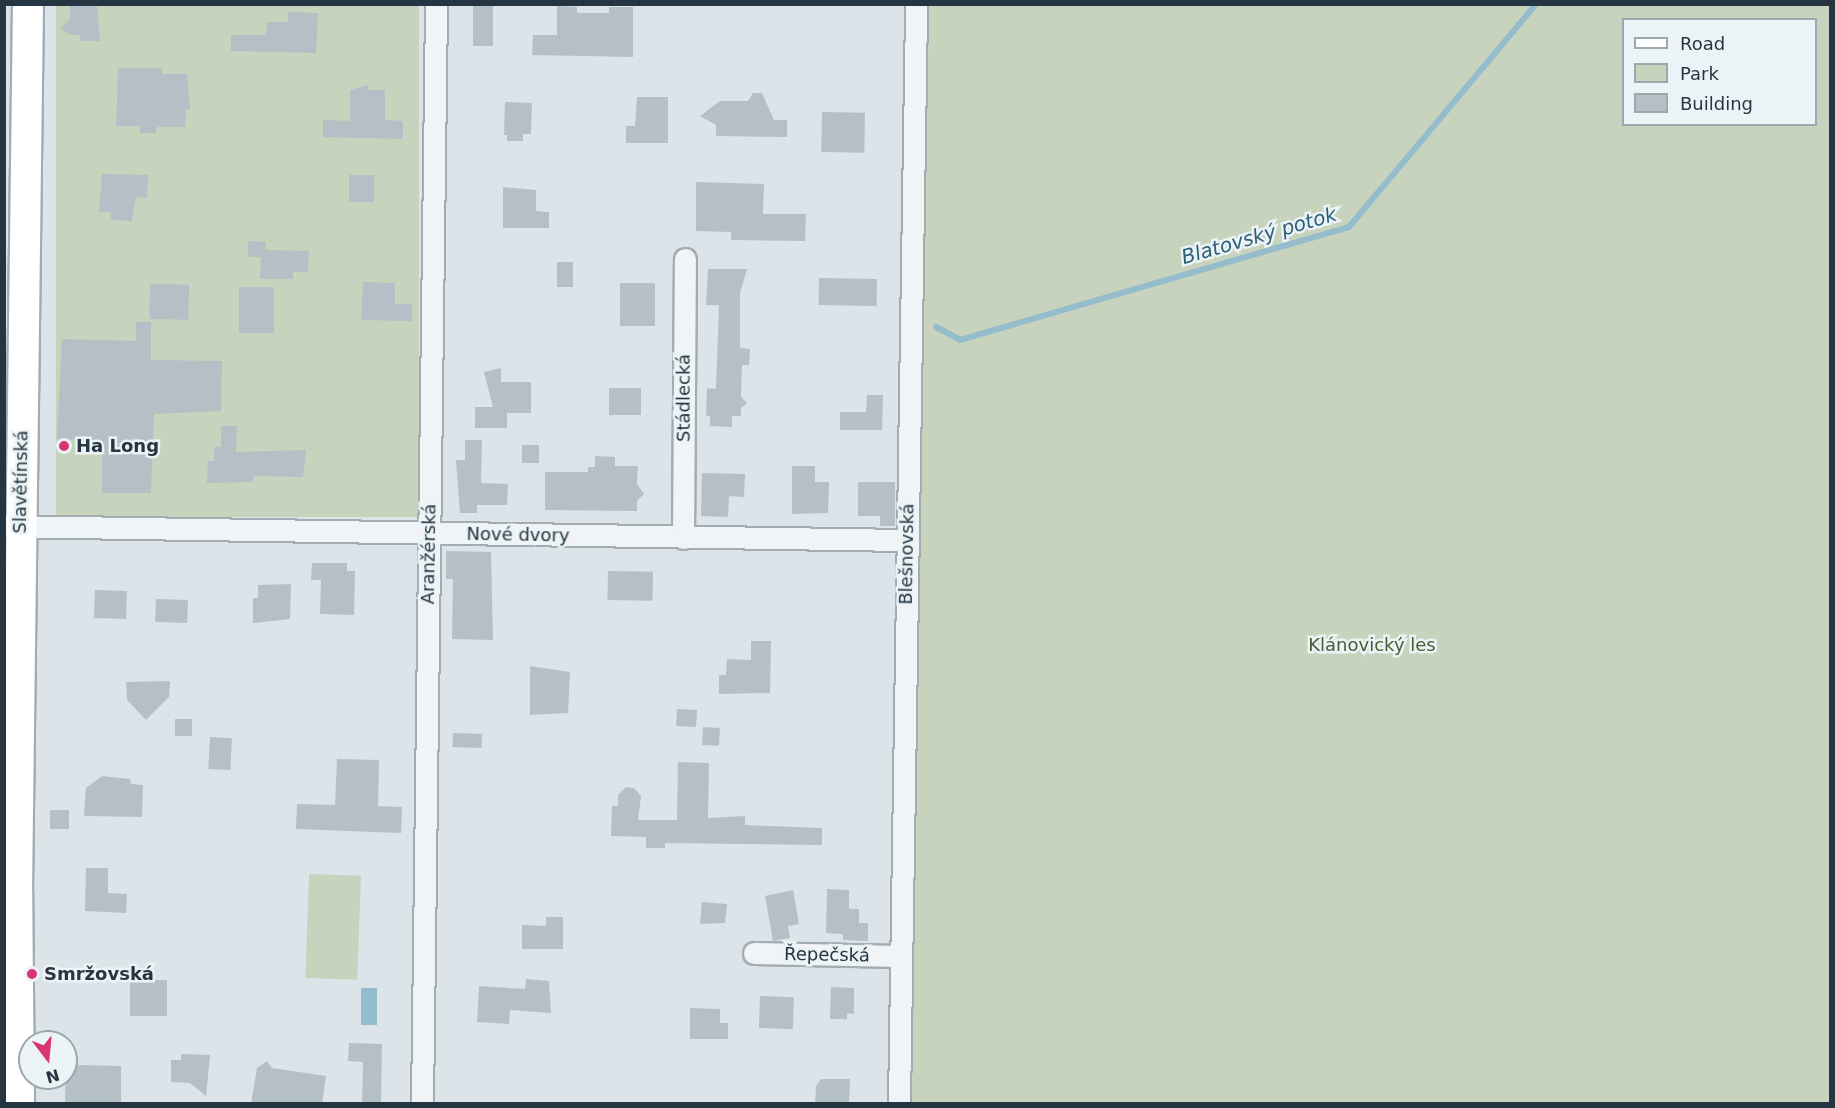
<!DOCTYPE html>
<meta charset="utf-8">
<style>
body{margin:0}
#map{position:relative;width:1835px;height:1108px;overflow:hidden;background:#dde4e9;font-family:"DejaVu Sans",sans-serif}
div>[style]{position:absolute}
.green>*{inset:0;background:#c8d3bd;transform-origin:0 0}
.water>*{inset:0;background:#94bccd;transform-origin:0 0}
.stream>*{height:6px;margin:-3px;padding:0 3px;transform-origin:3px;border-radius:3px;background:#94bccd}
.building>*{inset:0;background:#b4bfc6;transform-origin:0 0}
.roads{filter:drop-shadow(2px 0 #a2acb3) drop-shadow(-2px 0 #a2acb3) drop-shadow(0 2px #a2acb3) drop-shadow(0 -2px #a2acb3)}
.street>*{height:21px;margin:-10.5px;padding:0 10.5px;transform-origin:10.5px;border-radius:10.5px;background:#f0f4f6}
.secondary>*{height:30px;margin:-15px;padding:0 15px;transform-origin:15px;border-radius:15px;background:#fff}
.dots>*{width:16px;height:16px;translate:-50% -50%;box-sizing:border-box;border:3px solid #ecf3f6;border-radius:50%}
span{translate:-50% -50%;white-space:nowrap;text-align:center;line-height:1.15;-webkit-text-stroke:5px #ecf3f6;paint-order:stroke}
.street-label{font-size:18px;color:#253541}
.poi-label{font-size:18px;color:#253541;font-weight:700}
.left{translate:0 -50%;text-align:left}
.park-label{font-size:18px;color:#445e31}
.water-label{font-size:20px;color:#2b5f78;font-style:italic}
.frame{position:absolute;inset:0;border:6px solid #253541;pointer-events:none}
.legend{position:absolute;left:1622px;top:18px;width:195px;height:108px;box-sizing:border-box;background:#ecf3f6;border:2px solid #9ca7ae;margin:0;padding:8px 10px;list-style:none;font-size:18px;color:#253541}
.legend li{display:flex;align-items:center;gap:12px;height:30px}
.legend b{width:30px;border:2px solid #9ca7ae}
.north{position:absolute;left:18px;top:1030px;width:60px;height:60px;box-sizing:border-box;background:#ecf3f6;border:2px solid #9ca7ae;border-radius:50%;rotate:164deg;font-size:16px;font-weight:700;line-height:24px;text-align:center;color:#253541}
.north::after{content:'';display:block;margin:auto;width:21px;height:27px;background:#db3474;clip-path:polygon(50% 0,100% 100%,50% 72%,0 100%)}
</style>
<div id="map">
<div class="green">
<i style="left:56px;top:5px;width:363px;height:512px"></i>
<i style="clip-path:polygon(evenodd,929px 5px,1830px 5px,1830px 1103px,908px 1104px,929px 5px,1624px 20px,1816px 20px,1816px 124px,1624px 124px,1624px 20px)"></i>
<i style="left:309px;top:874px;width:52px;height:104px;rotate:2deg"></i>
</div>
<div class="water">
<i style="left:361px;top:988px;width:16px;height:37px"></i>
</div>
<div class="stream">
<i style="left:936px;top:327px;width:27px;rotate:28deg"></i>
<i style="left:960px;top:340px;width:405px;rotate:-16.2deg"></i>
<i style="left:1349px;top:227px;width:291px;rotate:-50deg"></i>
</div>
<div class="building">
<i style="left:473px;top:4px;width:20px;height:42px"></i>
<i style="clip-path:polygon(70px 5px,97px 5px,100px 41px,80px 41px,80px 35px,71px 35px,60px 28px,70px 19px)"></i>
<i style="clip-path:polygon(557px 6px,577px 7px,577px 13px,609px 13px,609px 7px,633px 7px,633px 57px,532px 55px,533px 35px,557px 35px)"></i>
<i style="clip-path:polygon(288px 12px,318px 13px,316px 53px,231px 51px,231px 35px,266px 35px,267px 22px,288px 22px)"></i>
<i style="clip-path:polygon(118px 68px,162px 68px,162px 74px,187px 74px,190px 109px,186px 109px,185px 127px,157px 127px,156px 133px,140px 133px,140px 126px,116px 126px)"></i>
<i style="clip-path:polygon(368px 85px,368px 90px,385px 90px,385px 120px,403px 121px,403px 139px,323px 137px,323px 120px,350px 121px,350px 90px)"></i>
<i style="clip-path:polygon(753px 93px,762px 93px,774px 120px,787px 120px,787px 137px,716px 136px,716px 125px,700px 116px,720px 101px,748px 101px)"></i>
<i style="clip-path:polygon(637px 97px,668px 97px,668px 143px,626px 143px,626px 126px,635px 126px)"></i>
<i style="clip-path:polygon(505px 102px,532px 103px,531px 134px,523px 134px,523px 141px,507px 141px,507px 135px,504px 135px)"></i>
<i style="left:822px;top:112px;width:43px;height:40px;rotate:1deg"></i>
<i style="clip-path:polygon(102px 174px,148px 175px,147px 198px,136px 197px,132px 221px,111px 220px,111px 212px,99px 212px)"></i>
<i style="left:349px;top:175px;width:25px;height:27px"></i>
<i style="clip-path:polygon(696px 182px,764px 184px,763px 214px,806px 214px,805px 241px,731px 240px,731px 232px,696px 231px)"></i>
<i style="clip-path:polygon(503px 187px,536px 190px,536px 211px,549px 212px,549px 228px,503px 228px)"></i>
<i style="clip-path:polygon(248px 241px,266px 242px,265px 250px,309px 251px,308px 272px,293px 272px,293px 279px,260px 279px,261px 257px,248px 257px)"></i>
<i style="left:557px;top:262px;width:16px;height:25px"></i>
<i style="clip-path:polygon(708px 269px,747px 269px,740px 293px,740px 348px,750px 349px,749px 365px,742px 365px,741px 397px,747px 403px,741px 408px,741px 416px,732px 416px,732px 427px,710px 426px,710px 416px,706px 416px,707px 388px,716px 389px,719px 305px,706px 305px)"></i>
<i style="left:819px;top:278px;width:58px;height:27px;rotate:1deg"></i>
<i style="clip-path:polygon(363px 282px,395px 283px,395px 304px,412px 304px,412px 321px,361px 320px)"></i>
<i style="left:620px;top:283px;width:35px;height:43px"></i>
<i style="left:150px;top:284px;width:39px;height:35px;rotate:1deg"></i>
<i style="left:239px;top:287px;width:35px;height:46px"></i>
<i style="clip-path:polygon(136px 322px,151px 322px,151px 360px,222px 361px,221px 411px,154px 414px,151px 493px,102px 493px,102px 440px,57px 439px,62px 339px,136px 341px)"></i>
<i style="clip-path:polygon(501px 368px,501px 382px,531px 382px,531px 413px,507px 413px,507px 428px,475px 428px,475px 407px,493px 407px,484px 372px)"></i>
<i style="left:641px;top:388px;width:27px;height:32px;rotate:90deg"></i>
<i style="clip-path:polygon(867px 395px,883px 395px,882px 430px,840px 430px,840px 412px,866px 412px)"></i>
<i style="clip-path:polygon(221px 426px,237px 426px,236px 452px,306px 450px,303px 477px,254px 476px,252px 482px,207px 483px,208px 461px,214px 461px,214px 447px,221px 447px)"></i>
<i style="clip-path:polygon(465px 440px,482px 440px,481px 483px,508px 484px,507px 505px,477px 505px,477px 513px,460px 513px,456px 460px,465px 460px)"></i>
<i style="left:539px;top:445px;width:18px;height:17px;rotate:90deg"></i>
<i style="clip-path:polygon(595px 456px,615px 457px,615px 466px,638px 466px,637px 484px,644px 494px,637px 501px,637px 511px,545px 510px,545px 472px,588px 472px,588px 467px,595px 467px)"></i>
<i style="clip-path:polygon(792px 466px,815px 466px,815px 482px,829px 482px,828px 513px,792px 514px)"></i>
<i style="clip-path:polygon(702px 473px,745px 474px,744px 497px,729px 496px,728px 517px,701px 516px)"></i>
<i style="clip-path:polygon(858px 482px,895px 482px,895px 526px,880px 526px,880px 516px,858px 516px)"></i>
<i style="clip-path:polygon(446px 551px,491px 552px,493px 640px,452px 639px,453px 579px,446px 579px)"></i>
<i style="clip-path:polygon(312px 563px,347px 563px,347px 571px,355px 571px,354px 615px,320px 614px,321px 580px,311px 580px)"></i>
<i style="left:608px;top:571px;width:45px;height:29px;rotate:1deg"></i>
<i style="clip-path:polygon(291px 584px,290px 619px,253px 623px,253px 598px,258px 598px,258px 585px)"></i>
<i style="left:95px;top:590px;width:32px;height:28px;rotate:2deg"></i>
<i style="left:156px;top:599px;width:32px;height:23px;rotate:2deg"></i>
<i style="clip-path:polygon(751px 641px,771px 641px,770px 693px,719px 694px,719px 675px,726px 675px,727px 659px,751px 660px)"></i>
<i style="clip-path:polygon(530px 666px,570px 672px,568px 713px,530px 715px)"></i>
<i style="clip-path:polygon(170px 681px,169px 697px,146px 720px,127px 700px,126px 682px)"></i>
<i style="left:677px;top:709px;width:20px;height:17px;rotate:3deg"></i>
<i style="left:175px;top:719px;width:17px;height:17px"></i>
<i style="left:703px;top:727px;width:17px;height:18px;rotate:3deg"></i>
<i style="left:453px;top:733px;width:29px;height:14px;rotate:2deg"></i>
<i style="left:210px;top:737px;width:22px;height:32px;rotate:3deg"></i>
<i style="clip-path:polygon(337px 759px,379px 760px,378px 806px,402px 807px,401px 833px,296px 829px,297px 804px,335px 805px)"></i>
<i style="clip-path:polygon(678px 762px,709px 763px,708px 818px,745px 816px,745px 825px,822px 828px,822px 845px,665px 843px,665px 848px,646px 848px,646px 837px,611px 836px,612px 806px,618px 806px,618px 795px,626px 787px,634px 788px,641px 796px,638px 820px,677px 820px)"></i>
<i style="clip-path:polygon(102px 776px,130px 779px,131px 784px,143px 785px,142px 817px,84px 816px,86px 788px)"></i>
<i style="left:50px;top:810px;width:19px;height:19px"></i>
<i style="clip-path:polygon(86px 868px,108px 868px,108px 893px,127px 894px,126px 913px,85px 911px)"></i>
<i style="clip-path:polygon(827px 889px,849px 890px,849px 909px,859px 909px,859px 923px,868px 923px,868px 941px,843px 940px,843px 934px,826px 933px)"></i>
<i style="clip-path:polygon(793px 890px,799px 924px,788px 926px,790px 938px,773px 941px,765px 896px)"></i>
<i style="clip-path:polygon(702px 902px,727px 904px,725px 923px,700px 924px)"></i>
<i style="clip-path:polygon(546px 917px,563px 917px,563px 949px,522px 949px,522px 925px,546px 926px)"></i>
<i style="clip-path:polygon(526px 979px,549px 981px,551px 1013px,510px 1010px,509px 1024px,477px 1022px,479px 986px,525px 989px)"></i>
<i style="left:130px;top:980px;width:37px;height:36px"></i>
<i style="clip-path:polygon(831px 987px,854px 988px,854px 1014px,847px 1013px,847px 1019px,830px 1019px)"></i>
<i style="left:760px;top:996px;width:34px;height:32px;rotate:2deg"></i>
<i style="clip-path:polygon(690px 1008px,720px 1009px,720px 1023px,728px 1023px,728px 1039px,690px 1039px)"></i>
<i style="clip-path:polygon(349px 1043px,382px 1044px,381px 1104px,362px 1104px,363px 1062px,348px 1061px)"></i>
<i style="clip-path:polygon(181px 1054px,210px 1055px,206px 1096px,190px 1083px,171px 1082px,171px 1060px,181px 1060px)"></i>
<i style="clip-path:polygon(66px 1059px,79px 1065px,121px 1066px,121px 1104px,65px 1104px)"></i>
<i style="clip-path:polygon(267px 1061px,272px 1068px,326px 1076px,322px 1104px,251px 1104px,257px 1068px)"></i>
<i style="clip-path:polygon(821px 1079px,850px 1079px,849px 1104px,815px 1104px,816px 1086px)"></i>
</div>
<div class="roads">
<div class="street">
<i style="left:4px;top:526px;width:904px;rotate:0.89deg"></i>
<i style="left:683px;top:538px;width:279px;rotate:-89.6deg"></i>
<i style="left:754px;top:953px;width:147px;rotate:1.2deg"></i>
<i style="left:422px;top:1104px;width:1100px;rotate:-89.27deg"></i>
<i style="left:899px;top:1104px;width:1100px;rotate:-89.11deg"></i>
</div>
<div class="secondary">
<i style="left:19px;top:1104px;width:214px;rotate:-90.5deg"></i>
<i style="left:17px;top:890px;width:886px;rotate:-89.29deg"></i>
</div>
</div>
<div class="dots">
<i style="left:64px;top:446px;background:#db3474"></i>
<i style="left:32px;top:974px;background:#db3474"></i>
</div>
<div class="street-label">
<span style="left:684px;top:398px;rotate:-90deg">Stádlecká</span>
<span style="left:21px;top:482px;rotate:-89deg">Slavětínská</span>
<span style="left:518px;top:535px;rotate:1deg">Nové dvory</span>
<span style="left:429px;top:554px;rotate:-89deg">Aranžérská</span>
<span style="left:907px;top:554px;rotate:-89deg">Blešnovská</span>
<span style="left:827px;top:955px;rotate:1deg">Řepečská</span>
</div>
<div class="poi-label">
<span class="left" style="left:76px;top:446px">Ha Long</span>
<span class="left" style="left:44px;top:974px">Smržovská</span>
</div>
<div class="park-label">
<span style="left:1372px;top:645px">Klánovický les</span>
</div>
<div class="water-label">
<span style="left:1259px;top:236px;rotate:-16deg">Blatovský potok</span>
</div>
<div class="frame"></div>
<ul class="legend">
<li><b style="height:8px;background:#fff"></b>Road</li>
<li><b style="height:16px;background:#c8d3bd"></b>Park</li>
<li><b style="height:16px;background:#b4bfc6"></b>Building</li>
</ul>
<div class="north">N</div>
</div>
